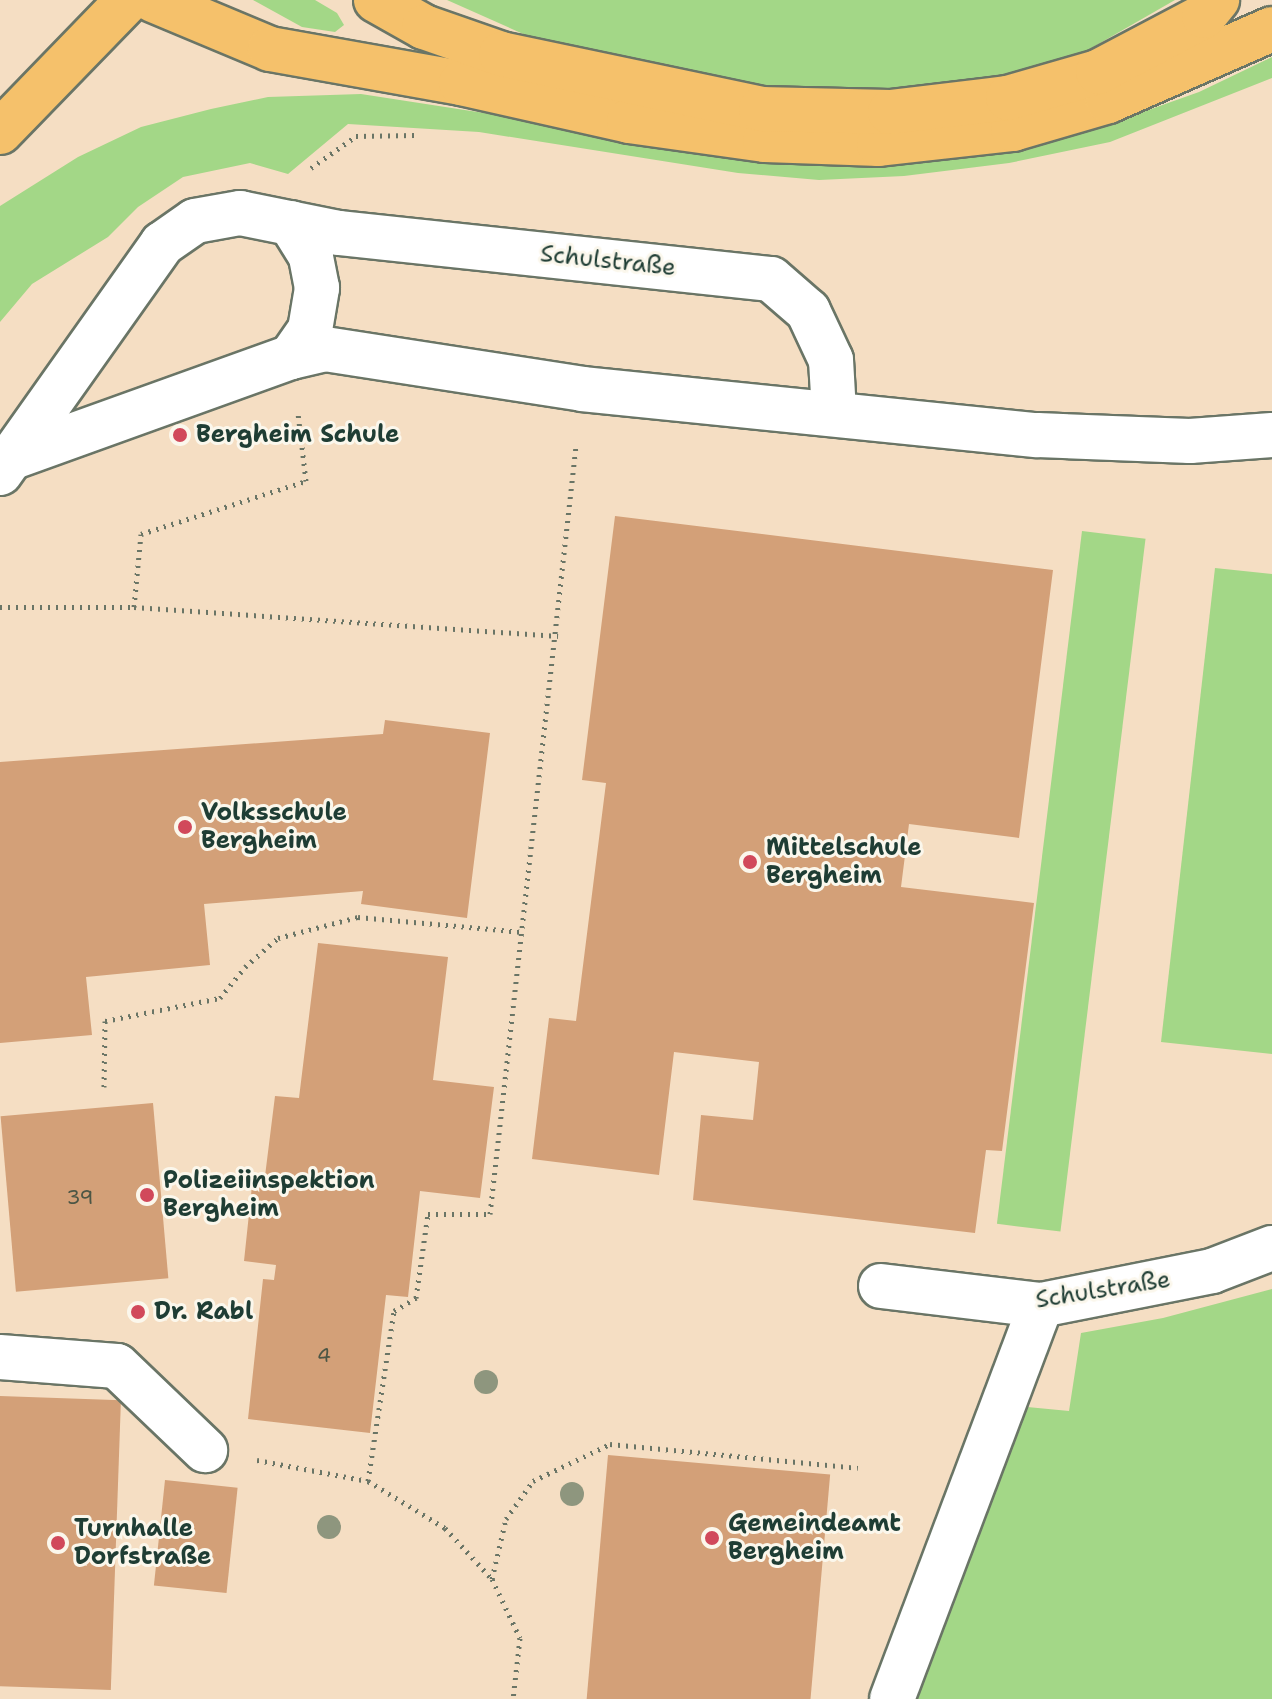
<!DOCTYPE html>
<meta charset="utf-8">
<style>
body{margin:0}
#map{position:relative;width:1272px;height:1699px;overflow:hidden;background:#f5dec3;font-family:"Shantell Sans",sans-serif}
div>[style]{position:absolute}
.green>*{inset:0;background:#a3d787;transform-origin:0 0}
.building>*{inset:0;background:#d3a078;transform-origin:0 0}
.path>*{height:5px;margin-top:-2.5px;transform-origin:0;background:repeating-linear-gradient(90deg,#6a7566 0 2px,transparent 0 8px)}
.roads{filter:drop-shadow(2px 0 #6a7566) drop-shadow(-2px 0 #6a7566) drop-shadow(0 2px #6a7566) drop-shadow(0 -2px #6a7566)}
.minor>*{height:44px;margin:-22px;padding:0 22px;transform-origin:22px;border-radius:22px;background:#fff}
.major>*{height:44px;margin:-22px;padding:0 22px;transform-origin:22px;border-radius:22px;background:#f5c16b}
.trees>*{width:24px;height:24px;margin:-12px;border-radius:50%;background:#8e967e}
.dots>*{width:22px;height:22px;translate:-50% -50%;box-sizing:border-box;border:4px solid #fbf7ec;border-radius:50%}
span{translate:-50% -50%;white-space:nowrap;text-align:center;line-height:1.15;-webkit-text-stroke:6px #fbf7ec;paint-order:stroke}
.number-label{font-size:20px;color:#4c5645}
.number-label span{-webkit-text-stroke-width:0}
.street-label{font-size:24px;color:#1f3d34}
.poi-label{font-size:24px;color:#1f3d34;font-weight:700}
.left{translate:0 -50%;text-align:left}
</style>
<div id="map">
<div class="green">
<i style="clip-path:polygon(253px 0,315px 0,337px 13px,344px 25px,335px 32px,302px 27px)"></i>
<i style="clip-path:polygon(447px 0,1175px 0,1081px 54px,1008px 78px,921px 88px,817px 92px,730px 87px,566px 53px)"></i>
<i style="clip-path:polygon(1272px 57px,1272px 78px,1110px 142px,1009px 163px,904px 176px,819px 180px,738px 173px,479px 132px,348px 124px,288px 174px,250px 163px,183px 177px,138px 207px,108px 237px,32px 284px,0 322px,0 206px,78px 157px,141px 127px,211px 109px,268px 97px,361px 94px,556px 124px,1036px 142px,1109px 124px,1199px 92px)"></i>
<i style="left:1082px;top:531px;width:64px;height:698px;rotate:7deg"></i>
<i style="clip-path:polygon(1215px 568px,1272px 574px,1272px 1054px,1161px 1042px)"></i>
<i style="clip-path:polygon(1272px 1289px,1272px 1699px,911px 1699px,1017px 1406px,1069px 1411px,1081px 1333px,1163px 1318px)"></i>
</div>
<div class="building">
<i style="clip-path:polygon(615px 516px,1053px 570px,1019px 838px,909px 824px,901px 887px,1034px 903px,1002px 1151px,986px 1150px,975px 1233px,693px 1200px,701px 1115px,753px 1120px,759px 1062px,674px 1052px,659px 1175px,532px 1159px,549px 1018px,576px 1021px,606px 783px,582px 780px)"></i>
<i style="clip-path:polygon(385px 720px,490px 733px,467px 918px,361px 904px,363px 891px,204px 904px,210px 965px,86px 977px,92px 1035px,0 1043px,0 762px,383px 734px)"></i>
<i style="clip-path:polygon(318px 943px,448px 957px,433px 1080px,494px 1087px,480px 1198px,420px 1191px,408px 1297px,386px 1295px,370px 1433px,248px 1419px,263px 1279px,274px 1280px,276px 1265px,244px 1261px,253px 1176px,265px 1176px,275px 1096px,299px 1098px)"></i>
<i style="left:153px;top:1103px;width:176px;height:153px;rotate:85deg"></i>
<i style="left:0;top:1396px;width:121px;height:290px;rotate:2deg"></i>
<i style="left:608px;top:1455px;width:223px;height:245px;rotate:5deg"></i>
<i style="left:165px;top:1480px;width:73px;height:106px;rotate:6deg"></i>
</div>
<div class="path">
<i style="left:311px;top:168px;width:55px;rotate:-35.4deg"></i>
<i style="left:356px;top:136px;width:59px;rotate:-1deg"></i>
<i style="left:0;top:607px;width:134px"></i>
<i style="left:134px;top:607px;width:425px;rotate:3.9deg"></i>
<i style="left:134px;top:607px;width:73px;rotate:-84.5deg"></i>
<i style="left:141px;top:534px;width:173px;rotate:-17.8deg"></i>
<i style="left:306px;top:481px;width:68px;rotate:-96.7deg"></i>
<i style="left:104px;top:1087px;width:66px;rotate:-89.1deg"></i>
<i style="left:105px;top:1021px;width:117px;rotate:-11.3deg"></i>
<i style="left:220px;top:998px;width:40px;rotate:-51deg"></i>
<i style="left:245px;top:967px;width:44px;rotate:-41.3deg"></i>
<i style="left:278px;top:938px;width:83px;rotate:-14.7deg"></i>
<i style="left:358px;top:917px;width:165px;rotate:5.2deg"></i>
<i style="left:257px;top:1460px;width:113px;rotate:10.7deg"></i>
<i style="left:368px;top:1481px;width:172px;rotate:-81.3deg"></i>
<i style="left:394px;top:1311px;width:26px;rotate:-31deg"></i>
<i style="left:416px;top:1298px;width:85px;rotate:-81.9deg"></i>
<i style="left:428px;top:1214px;width:62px"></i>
<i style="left:490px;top:1214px;width:773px;rotate:-83.61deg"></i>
<i style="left:368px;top:1481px;width:90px;rotate:31.4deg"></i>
<i style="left:445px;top:1528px;width:69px;rotate:47.3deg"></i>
<i style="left:492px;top:1579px;width:62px;rotate:-76.9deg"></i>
<i style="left:506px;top:1519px;width:47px;rotate:-54.6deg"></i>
<i style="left:533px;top:1481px;width:85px;rotate:-25.7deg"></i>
<i style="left:610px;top:1444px;width:249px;rotate:5.5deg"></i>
<i style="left:492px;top:1579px;width:65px;rotate:64.6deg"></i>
<i style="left:520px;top:1638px;width:61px;rotate:96.5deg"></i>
</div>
<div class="roads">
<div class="minor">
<i style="left:291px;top:357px;width:35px;rotate:-13deg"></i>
<i style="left:325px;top:349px;width:260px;rotate:8.8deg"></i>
<i style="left:582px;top:389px;width:458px;rotate:5.8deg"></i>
<i style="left:1038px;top:435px;width:152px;rotate:2.3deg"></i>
<i style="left:1190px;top:441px;width:82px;rotate:-4.2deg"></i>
<i style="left:16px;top:456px;width:292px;rotate:-19.8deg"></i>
<i style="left:291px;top:357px;width:33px;rotate:-55deg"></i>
<i style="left:310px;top:330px;width:43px;rotate:-80.5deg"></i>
<i style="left:317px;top:288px;width:33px;rotate:-101deg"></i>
<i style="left:311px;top:256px;width:39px;rotate:-122deg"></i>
<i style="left:0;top:473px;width:281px;rotate:-54.7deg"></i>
<i style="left:162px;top:244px;width:40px;rotate:-34.9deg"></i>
<i style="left:195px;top:221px;width:46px;rotate:-10.1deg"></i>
<i style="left:240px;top:213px;width:101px;rotate:11.4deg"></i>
<i style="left:339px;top:233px;width:434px;rotate:6.1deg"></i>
<i style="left:771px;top:279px;width:49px;rotate:40.9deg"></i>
<i style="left:808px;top:311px;width:54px;rotate:64.9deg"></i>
<i style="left:831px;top:360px;width:52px;rotate:86.7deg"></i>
<i style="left:881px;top:1286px;width:161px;rotate:6.8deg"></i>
<i style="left:1041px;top:1305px;width:174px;rotate:-11.2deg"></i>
<i style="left:1212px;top:1271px;width:64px;rotate:-21deg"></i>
<i style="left:0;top:1357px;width:117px;rotate:4.4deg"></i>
<i style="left:117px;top:1366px;width:122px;rotate:43.7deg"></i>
<i style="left:892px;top:1699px;width:421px;rotate:-69.3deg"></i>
</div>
<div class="major">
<i style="left:153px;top:0;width:127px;rotate:22.7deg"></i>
<i style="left:270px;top:49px;width:194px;rotate:10.1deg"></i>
<i style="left:461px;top:83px;width:172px;rotate:12.7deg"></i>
<i style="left:629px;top:121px;width:137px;rotate:8deg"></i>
<i style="left:765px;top:140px;width:114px;rotate:2deg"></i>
<i style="left:879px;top:144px;width:135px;rotate:-6.4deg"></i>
<i style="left:1013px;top:129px;width:99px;rotate:-16.4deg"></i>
<i style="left:1108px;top:101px;width:179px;rotate:-23.7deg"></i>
<i style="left:376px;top:0;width:55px;rotate:29.4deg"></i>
<i style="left:424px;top:27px;width:82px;rotate:19.3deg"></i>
<i style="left:501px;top:54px;width:266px;rotate:11.9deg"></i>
<i style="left:761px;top:109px;width:129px;rotate:1.3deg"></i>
<i style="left:890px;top:112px;width:119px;rotate:-6.8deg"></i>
<i style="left:1008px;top:98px;width:94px;rotate:-16.1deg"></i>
<i style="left:1098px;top:72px;width:120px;rotate:-27.8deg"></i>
<i style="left:1204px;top:16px;width:21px;rotate:-51deg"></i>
<i style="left:0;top:132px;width:184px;rotate:-45.9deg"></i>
</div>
</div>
<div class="trees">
<i style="left:486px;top:1382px"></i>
<i style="left:572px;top:1494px"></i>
<i style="left:329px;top:1527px"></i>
</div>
<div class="dots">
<i style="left:180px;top:435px;background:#d1495b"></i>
<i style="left:185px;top:827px;background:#d1495b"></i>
<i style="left:750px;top:862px;background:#d1495b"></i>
<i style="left:147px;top:1195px;background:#d1495b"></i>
<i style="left:138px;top:1312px;background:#d1495b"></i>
<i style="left:712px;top:1538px;background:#d1495b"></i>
<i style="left:58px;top:1543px;background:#d1495b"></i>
</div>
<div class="number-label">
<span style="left:80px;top:1197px">39</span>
<span style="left:324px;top:1355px">4</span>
</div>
<div class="street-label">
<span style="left:608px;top:261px;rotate:6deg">Schulstraße</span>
<span style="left:1103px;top:1290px;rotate:-9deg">Schulstraße</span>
</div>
<div class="poi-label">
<span class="left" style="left:196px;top:435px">Bergheim Schule</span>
<span class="left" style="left:201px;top:827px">Volksschule<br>Bergheim</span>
<span class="left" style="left:766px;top:862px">Mittelschule<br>Bergheim</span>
<span class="left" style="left:163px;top:1195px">Polizeiinspektion<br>Bergheim</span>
<span class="left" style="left:154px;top:1312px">Dr. Rabl</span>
<span class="left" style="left:728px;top:1538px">Gemeindeamt<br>Bergheim</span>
<span class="left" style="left:74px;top:1543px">Turnhalle<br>Dorfstraße</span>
</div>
</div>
